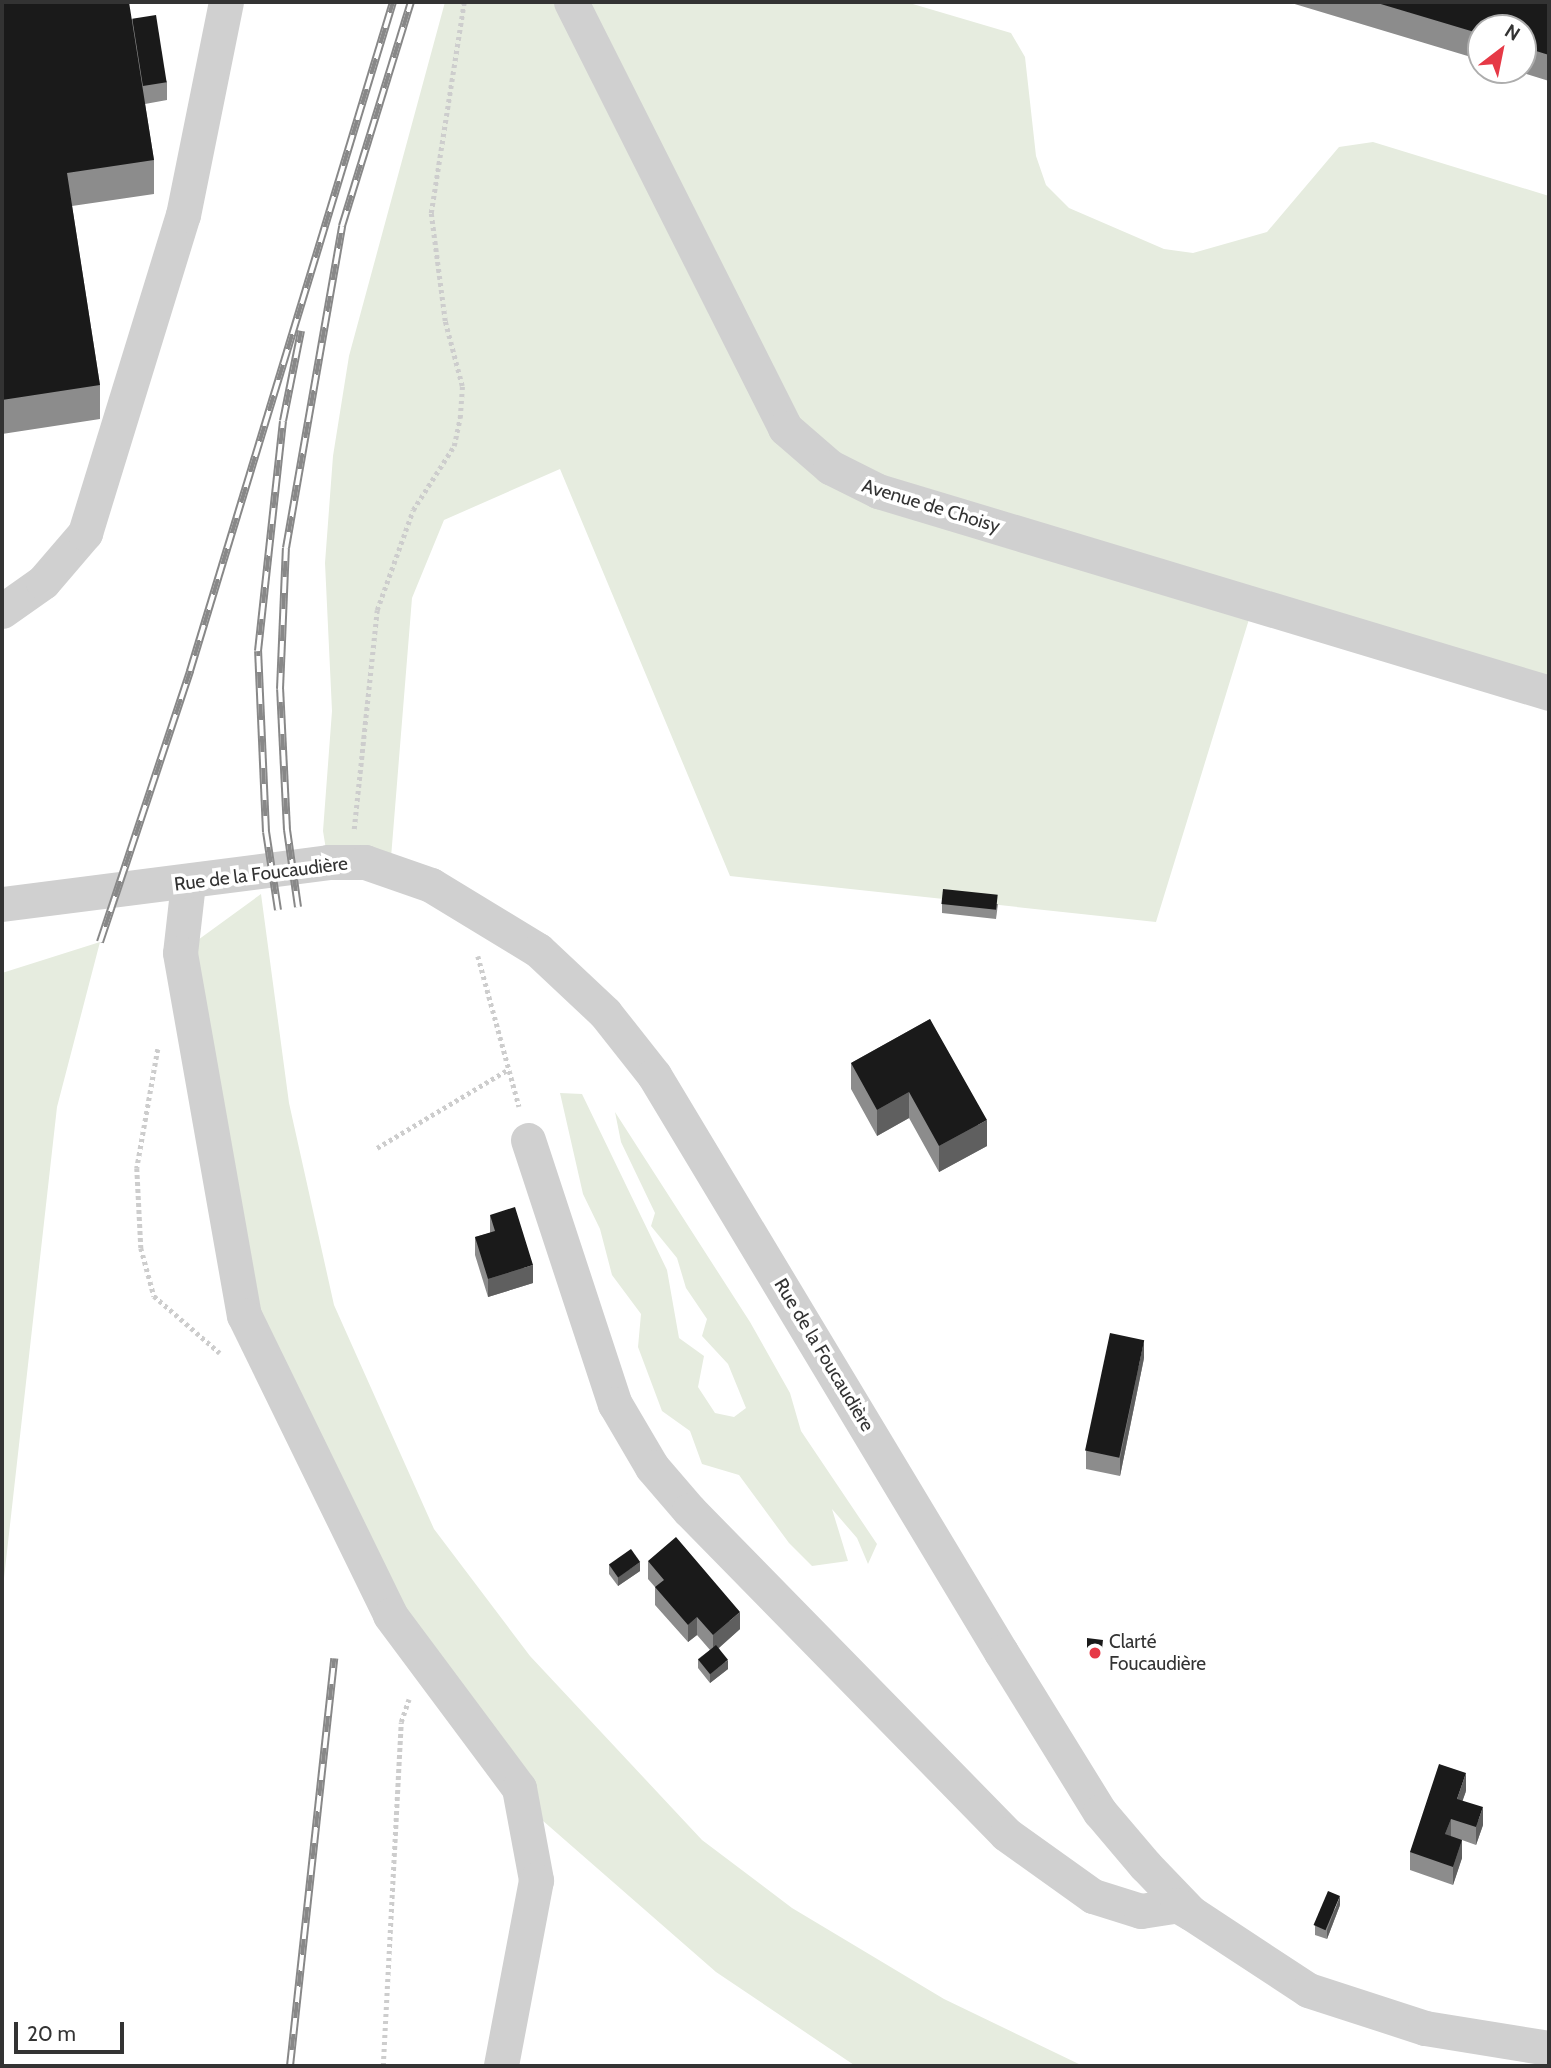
<!DOCTYPE html>
<meta charset="utf-8">
<style>
body{margin:0}
#map{position:relative;width:1551px;height:2068px;overflow:hidden;background:#fff;font-family:Cabin,sans-serif}
div>[style]{position:absolute}
.green>*{inset:0;background:#e6ecdf}
.path>*{height:4.5px;margin-top:-2.25px;transform-origin:0;background:repeating-linear-gradient(90deg,#cdcdcd 0 3.5px,transparent 0 7px)}
.minor>*{height:35px;margin:-17.5px;padding:0 17.5px;transform-origin:17.5px;border-radius:17.5px;background:#d0d0d0}
.rail>*{height:8px;margin-top:-4px;transform-origin:0;background:repeating-linear-gradient(90deg,#fff 0 16px,#888 0 32px);box-sizing:border-box;border-block:2px solid #888}
.wall>*{inset:0;background:#8c8c8c}
.shaded-wall>*{inset:0;background:#5f5f5f}
.building>*{inset:0;background:#1a1a1a;transform-origin:0 0}
.dots>*{width:19px;height:19px;translate:-50% -50%;box-sizing:border-box;border:4px solid #fff;border-radius:50%}
span{translate:-50% -50%;white-space:nowrap;text-align:center;line-height:1.15;-webkit-text-stroke:7px #fff;paint-order:stroke}
.street-label{font-size:19px;color:#333}
.poi-label{font-size:19px;color:#333}
.left{translate:0 -50%;text-align:left}
.frame{position:absolute;inset:0;border:4px solid #333;pointer-events:none}
.north{position:absolute;left:1467px;top:14px;width:70px;height:70px;box-sizing:border-box;background:#fff;border:2px solid #adadad;border-radius:50%;rotate:32deg;font-size:19px;font-weight:700;line-height:28px;text-align:center;color:#333}
.north::after{content:'';display:block;margin:auto;width:24px;height:32px;background:#e63946;clip-path:polygon(50% 0,100% 100%,50% 72%,0 100%)}
.scale{position:absolute;left:14px;top:2022px;width:110px;height:32px;box-sizing:border-box;border:4px solid #333;border-top:0;padding-left:9px;font-size:21px;line-height:24px;white-space:nowrap;color:#333;-webkit-text-stroke:5px #fff;paint-order:stroke}
</style>
<div id="map">
<div class="green">
<i style="clip-path:polygon(445px 2px,906px 2px,1011px 33px,1025px 57px,1036px 156px,1046px 185px,1069px 208px,1164px 249px,1193px 253px,1267px 232px,1339px 147px,1373px 142px,1549px 196px,1549px 693px,1254px 603px,1156px 922px,730px 876px,560px 469px,444px 520px,412px 598px,390px 870px,328px 862px,323px 831px,332px 711px,325px 563px,333px 456px,349px 356px)"></i>
<i style="clip-path:polygon(261px 894px,289px 1103px,334px 1305px,434px 1529px,530px 1656px,702px 1840px,792px 1908px,944px 1999px,1083px 2066px,854px 2065px,716px 1972px,542px 1820px,390px 1615px,244px 1315px,180px 953px)"></i>
<i style="clip-path:polygon(100px 942px,57px 1107px,2px 1596px,2px 973px)"></i>
<i style="clip-path:polygon(560px 1093px,582px 1094px,667px 1270px,679px 1338px,704px 1356px,698px 1387px,715px 1413px,734px 1417px,746px 1408px,728px 1364px,702px 1336px,707px 1319px,686px 1288px,677px 1258px,651px 1226px,655px 1213px,621px 1142px,615px 1112px,750px 1322px,790px 1393px,801px 1431px,877px 1544px,868px 1564px,857px 1538px,832px 1509px,848px 1561px,812px 1566px,789px 1543px,739px 1475px,702px 1464px,690px 1431px,662px 1411px,638px 1347px,641px 1314px,612px 1275px,600px 1229px,583px 1194px)"></i>
</div>
<div class="path">
<i style="left:354px;top:829px;width:220px;rotate:-84deg"></i>
<i style="left:377px;top:610px;width:106px;rotate:-70.2deg"></i>
<i style="left:413px;top:510px;width:76px;rotate:-57.4deg"></i>
<i style="left:454px;top:446px;width:29px;rotate:-78deg"></i>
<i style="left:460px;top:418px;width:32px;rotate:-86deg"></i>
<i style="left:462px;top:386px;width:67px;rotate:-104.7deg"></i>
<i style="left:445px;top:321px;width:109px;rotate:-97.4deg"></i>
<i style="left:431px;top:213px;width:214px;rotate:-81.1deg"></i>
<i style="left:478px;top:956px;width:156px;rotate:74.7deg"></i>
<i style="left:158px;top:1049px;width:121px;rotate:100deg"></i>
<i style="left:137px;top:1168px;width:80px;rotate:87.1deg"></i>
<i style="left:141px;top:1248px;width:50px;rotate:74.8deg"></i>
<i style="left:154px;top:1296px;width:87px;rotate:40.8deg"></i>
<i style="left:377px;top:1148px;width:154px;rotate:-30.9deg"></i>
<i style="left:383px;top:2066px;width:344px;rotate:-87deg"></i>
<i style="left:401px;top:1722px;width:24px;rotate:-71deg"></i>
</div>
<div class="minor">
<i style="left:571px;top:2px;width:477px;rotate:63.3deg"></i>
<i style="left:785px;top:428px;width:60px;rotate:40.9deg"></i>
<i style="left:830px;top:467px;width:54px;rotate:26.6deg"></i>
<i style="left:878px;top:491px;width:701px;rotate:16.75deg"></i>
<i style="left:2px;top:611px;width:50px;rotate:-35.3deg"></i>
<i style="left:43px;top:582px;width:65px;rotate:-49.4deg"></i>
<i style="left:85px;top:533px;width:333px;rotate:-72.9deg"></i>
<i style="left:183px;top:215px;width:217px;rotate:-78.6deg"></i>
<i style="left:188px;top:883px;width:70px;rotate:96.5deg"></i>
<i style="left:180px;top:953px;width:368px;rotate:80deg"></i>
<i style="left:244px;top:1315px;width:334px;rotate:64deg"></i>
<i style="left:390px;top:1615px;width:216px;rotate:53.3deg"></i>
<i style="left:519px;top:1788px;width:94px;rotate:79.5deg"></i>
<i style="left:536px;top:1880px;width:189px;rotate:100.7deg"></i>
<i style="left:2px;top:904px;width:329px;rotate:-7.3deg"></i>
<i style="left:328px;top:862px;width:37px"></i>
<i style="left:365px;top:862px;width:70px;rotate:19.2deg"></i>
<i style="left:431px;top:885px;width:125px;rotate:31.3deg"></i>
<i style="left:538px;top:950px;width:92px;rotate:43.2deg"></i>
<i style="left:605px;top:1013px;width:79px;rotate:51.7deg"></i>
<i style="left:654px;top:1075px;width:673px;rotate:58.98deg"></i>
<i style="left:1001px;top:1652px;width:188px;rotate:58.3deg"></i>
<i style="left:1100px;top:1812px;width:70px;rotate:49.7deg"></i>
<i style="left:1145px;top:1865px;width:66px;rotate:46.2deg"></i>
<i style="left:1191px;top:1913px;width:140px;rotate:33.3deg"></i>
<i style="left:1308px;top:1990px;width:123px;rotate:18deg"></i>
<i style="left:1425px;top:2028px;width:126px;rotate:9.2deg"></i>
<i style="left:528px;top:1140px;width:278px;rotate:71.8deg"></i>
<i style="left:615px;top:1404px;width:73px;rotate:59.6deg"></i>
<i style="left:652px;top:1467px;width:57px;rotate:49.3deg"></i>
<i style="left:689px;top:1510px;width:453px;rotate:45.6deg"></i>
<i style="left:1006px;top:1834px;width:107px;rotate:35.5deg"></i>
<i style="left:1093px;top:1896px;width:50px;rotate:17.4deg"></i>
<i style="left:1141px;top:1911px;width:36px;rotate:-9deg"></i>
<i style="left:1177px;top:1905px;width:16px;rotate:30deg"></i>
</div>
<div class="rail">
<i style="left:298px;top:907px;width:78px;rotate:-98.1deg"></i>
<i style="left:287px;top:830px;width:141px;rotate:-92.8deg"></i>
<i style="left:280px;top:689px;width:141px;rotate:-87.6deg"></i>
<i style="left:286px;top:548px;width:327px;rotate:-80.1deg"></i>
<i style="left:342px;top:226px;width:234px;rotate:-72.9deg"></i>
<i style="left:278px;top:910px;width:79px;rotate:-98.7deg"></i>
<i style="left:266px;top:832px;width:181px;rotate:-92.5deg"></i>
<i style="left:258px;top:651px;width:231px;rotate:-83.8deg"></i>
<i style="left:283px;top:421px;width:92px;rotate:-78.7deg"></i>
<i style="left:100px;top:942px;width:286px;rotate:-71.6deg"></i>
<i style="left:190px;top:671px;width:699px;rotate:-73.12deg"></i>
<i style="left:290px;top:2066px;width:410px;rotate:-83.8deg"></i>
</div>
<div class="wall">
<i style="clip-path:polygon(2px 2px,132px 19px,167px 82px,167px 100px,145px 104px,154px 160px,154px 194px,72px 206px,100px 385px,100px 419px,2px 434px)"></i>
<i style="clip-path:polygon(1288px 2px,1549px 2px,1549px 81px,1514px 70px,1523px 70px,1523px 28px,1481px 28px,1481px 60px)"></i>
<i style="clip-path:polygon(942px 904px,998px 904px,996px 919px,942px 913px)"></i>
<i style="clip-path:polygon(930px 1019px,987px 1146px,939px 1172px,909px 1118px,877px 1136px,851px 1089px,851px 1063px)"></i>
<i style="clip-path:polygon(490px 1215px,533px 1283px,488px 1297px,475px 1255px,475px 1237px,490px 1233px)"></i>
<i style="clip-path:polygon(1144px 1358px,1120px 1476px,1086px 1469px,1086px 1451px)"></i>
<i style="clip-path:polygon(648px 1561px,740px 1629px,719px 1648px,728px 1669px,710px 1683px,698px 1668px,698px 1659px,710px 1650px,697px 1635px,688px 1642px,655px 1605px,655px 1587px,648px 1579px)"></i>
<i style="clip-path:polygon(609px 1565px,640px 1571px,618px 1586px,609px 1574px)"></i>
<i style="clip-path:polygon(1087px 1638px,1103px 1649px,1102px 1658px,1087px 1657px)"></i>
<i style="clip-path:polygon(1466px 1791px,1462px 1801px,1483px 1825px,1476px 1845px,1462px 1840px,1462px 1858px,1453px 1885px,1410px 1870px,1410px 1852px)"></i>
<i style="clip-path:polygon(1340px 1905px,1327px 1939px,1315px 1935px,1315px 1926px)"></i>
</div>
<div class="shaded-wall">
<i style="clip-path:polygon(909px 1092px,909px 1118px,877px 1136px,877px 1110px)"></i>
<i style="clip-path:polygon(987px 1120px,987px 1146px,939px 1172px,939px 1146px)"></i>
<i style="clip-path:polygon(533px 1265px,533px 1283px,488px 1297px,488px 1279px)"></i>
<i style="clip-path:polygon(1144px 1340px,1144px 1358px,1120px 1476px,1120px 1458px)"></i>
<i style="clip-path:polygon(640px 1562px,640px 1571px,618px 1586px,618px 1577px)"></i>
<i style="clip-path:polygon(740px 1612px,740px 1629px,713px 1653px,713px 1635px)"></i>
<i style="clip-path:polygon(697px 1617px,697px 1635px,688px 1642px,688px 1625px)"></i>
<i style="clip-path:polygon(728px 1660px,728px 1669px,710px 1683px,710px 1674px)"></i>
<i style="clip-path:polygon(1466px 1773px,1466px 1791px,1457px 1817px,1457px 1799px)"></i>
<i style="clip-path:polygon(1483px 1807px,1483px 1825px,1476px 1845px,1476px 1827px)"></i>
<i style="clip-path:polygon(1451px 1819px,1451px 1837px,1445px 1834px)"></i>
<i style="clip-path:polygon(1462px 1840px,1462px 1858px,1453px 1885px,1453px 1867px)"></i>
<i style="clip-path:polygon(1340px 1896px,1340px 1905px,1327px 1939px,1327px 1930px)"></i>
</div>
<div class="building">
<i style="clip-path:polygon(2px 2px,129px 2px,154px 160px,67px 173px,100px 385px,2px 400px)"></i>
<i style="clip-path:polygon(1374px 2px,1549px 2px,1549px 55px,1523px 47px,1523px 28px,1481px 28px,1481px 34px)"></i>
<i style="left:156px;top:15px;width:68px;height:24px;rotate:81deg"></i>
<i style="left:943px;top:889px;width:55px;height:15px;rotate:6deg"></i>
<i style="clip-path:polygon(930px 1019px,987px 1120px,939px 1146px,909px 1092px,877px 1110px,851px 1063px)"></i>
<i style="clip-path:polygon(515px 1207px,533px 1265px,488px 1279px,475px 1237px,495px 1231px,490px 1215px)"></i>
<i style="left:1110px;top:1333px;width:35px;height:120px;rotate:12deg"></i>
<i style="clip-path:polygon(676px 1537px,740px 1612px,713px 1635px,697px 1617px,688px 1625px,655px 1587px,664px 1580px,648px 1561px)"></i>
<i style="left:631px;top:1549px;width:16px;height:27px;rotate:55deg"></i>
<i style="clip-path:polygon(1087px 1638px,1103px 1640px,1102px 1649px,1087px 1648px)"></i>
<i style="left:716px;top:1645px;width:19px;height:23px;rotate:51deg"></i>
<i style="clip-path:polygon(1439px 1764px,1466px 1773px,1457px 1799px,1483px 1807px,1476px 1827px,1451px 1819px,1445px 1834px,1462px 1840px,1453px 1867px,1410px 1852px)"></i>
<i style="left:1328px;top:1891px;width:13px;height:37px;rotate:23deg"></i>
</div>
<div class="dots">
<i style="left:1095px;top:1653px;background:#e63946"></i>
</div>
<div class="street-label">
<span style="left:931px;top:506px;rotate:17deg">Avenue de Choisy</span>
<span style="left:261px;top:874px;rotate:-7deg">Rue de la Foucaudière</span>
<span style="left:824px;top:1355px;rotate:59deg">Rue de la Foucaudière</span>
</div>
<div class="poi-label">
<span class="left" style="left:1109px;top:1653px">Clarté<br>Foucaudière</span>
</div>
<div class="frame"></div>
<div class="north">N</div>
<div class="scale">20 m</div>
</div>
